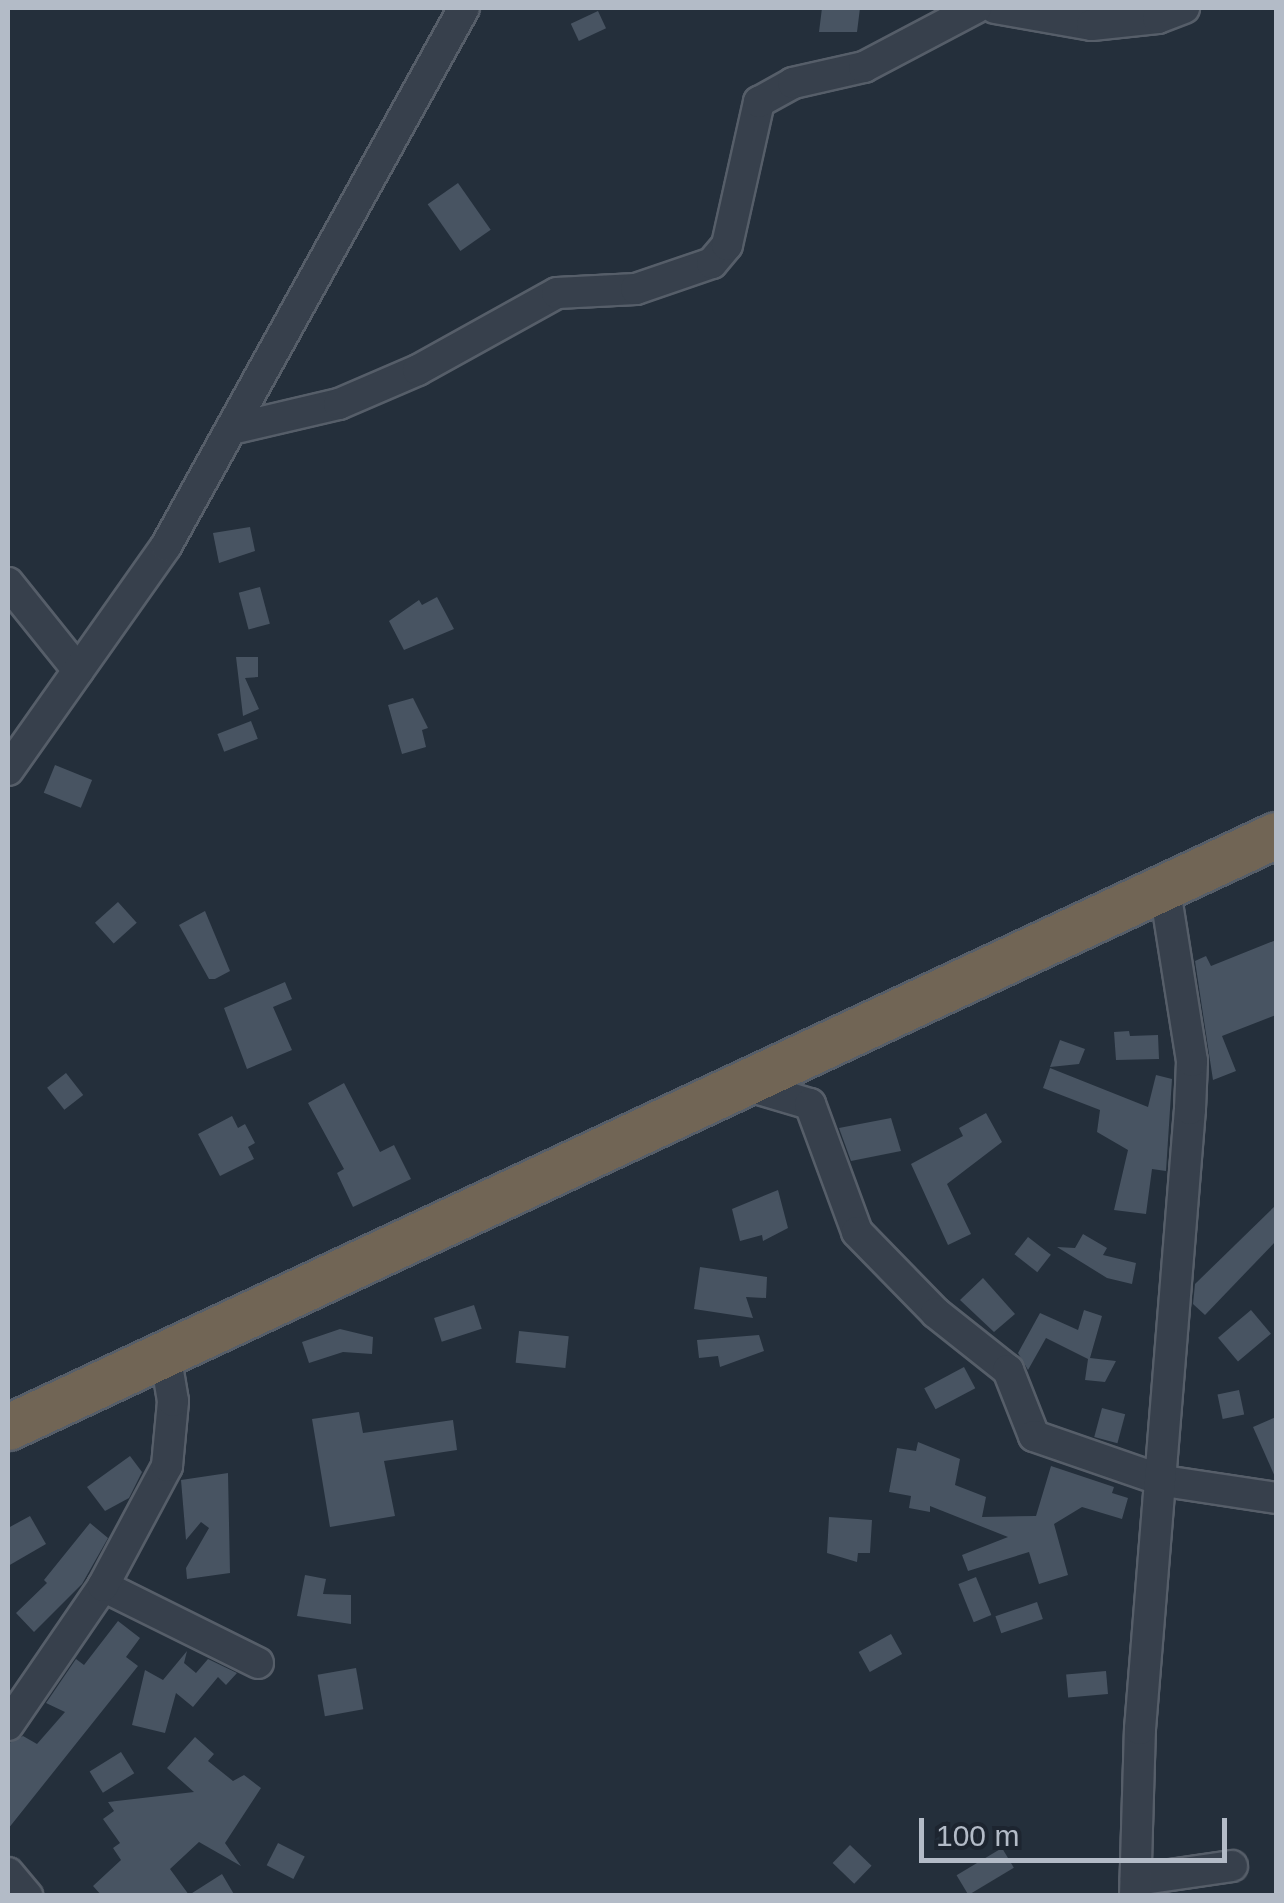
<!DOCTYPE html>
<style>
body{margin:0}
#map{position:relative;width:1284px;height:1903px;overflow:hidden;background:#242f3b;font-family:Helvetica,sans-serif}
div>[style]{position:absolute}
.building>*{inset:0;background:#485462;transform-origin:0 0}
.roads{filter:drop-shadow(2px 0 #565e69) drop-shadow(-2px 0 #565e69) drop-shadow(0 2px #565e69) drop-shadow(0 -2px #565e69)}
.minor>*{height:30px;margin:-15px;padding:0 15px;transform-origin:15px;border-radius:15px;background:#37404c}
.highway>*{height:45px;margin:-22.5px;padding:0 22.5px;transform-origin:22.5px;border-radius:22.5px;background:#716555}
span{translate:-50% -50%;white-space:nowrap;text-align:center;line-height:1.15;-webkit-text-stroke:9px #1d2530;paint-order:stroke}
.frame{position:absolute;inset:0;border:10px solid #b3bbc7;pointer-events:none}
.scale{position:absolute;left:919px;top:1818px;width:308px;height:45px;box-sizing:border-box;border:5px solid #b3bbc7;border-top:0;padding-left:12px;font-size:30px;line-height:35px;white-space:nowrap;color:#b3bbc7;-webkit-text-stroke:8px #1d2530;paint-order:stroke}
</style>
<div id="map">
<div class="building">
<i style="clip-path:polygon(822px 8px,860px 8px,857px 32px,819px 32px)"></i>
<i style="left:598px;top:11px;width:19px;height:30px;rotate:65deg"></i>
<i style="left:458px;top:183px;width:57px;height:37px;rotate:55deg"></i>
<i style="clip-path:polygon(250px 527px,255px 551px,219px 563px,213px 533px)"></i>
<i style="left:260px;top:587px;width:38px;height:22px;rotate:75deg"></i>
<i style="clip-path:polygon(437px 597px,454px 629px,404px 650px,389px 621px,419px 600px,422px 605px)"></i>
<i style="clip-path:polygon(236px 657px,258px 657px,258px 677px,245px 678px,259px 709px,243px 716px)"></i>
<i style="clip-path:polygon(413px 698px,428px 728px,422px 730px,426px 747px,402px 754px,388px 705px)"></i>
<i style="left:251px;top:721px;width:19px;height:36px;rotate:69deg"></i>
<i style="left:55px;top:765px;width:40px;height:30px;rotate:22deg"></i>
<i style="left:118px;top:902px;width:28px;height:31px;rotate:48deg"></i>
<i style="clip-path:polygon(205px 911px,230px 971px,215px 979px,209px 979px,179px 925px)"></i>
<i style="clip-path:polygon(1276px 940px,1276px 1015px,1222px 1036px,1236px 1071px,1213px 1080px,1195px 961px,1206px 956px,1211px 966px)"></i>
<i style="clip-path:polygon(285px 982px,292px 999px,273px 1007px,292px 1050px,247px 1069px,224px 1008px)"></i>
<i style="clip-path:polygon(1129px 1031px,1130px 1036px,1158px 1035px,1159px 1059px,1116px 1060px,1114px 1032px)"></i>
<i style="clip-path:polygon(1060px 1040px,1085px 1049px,1079px 1064px,1050px 1067px)"></i>
<i style="clip-path:polygon(1050px 1068px,1148px 1107px,1156px 1075px,1172px 1079px,1166px 1171px,1152px 1169px,1146px 1214px,1114px 1210px,1128px 1150px,1097px 1132px,1100px 1110px,1043px 1088px)"></i>
<i style="left:66px;top:1073px;width:28px;height:24px;rotate:52deg"></i>
<i style="clip-path:polygon(344px 1083px,380px 1152px,394px 1145px,411px 1179px,353px 1207px,337px 1173px,344px 1169px,308px 1103px)"></i>
<i style="clip-path:polygon(986px 1113px,1002px 1142px,947px 1184px,971px 1234px,948px 1245px,911px 1164px,963px 1136px,959px 1128px)"></i>
<i style="clip-path:polygon(232px 1116px,238px 1128px,245px 1124px,255px 1143px,248px 1147px,254px 1159px,220px 1176px,198px 1134px)"></i>
<i style="clip-path:polygon(891px 1118px,901px 1151px,851px 1161px,839px 1128px)"></i>
<i style="clip-path:polygon(778px 1190px,788px 1228px,763px 1241px,762px 1235px,740px 1241px,732px 1209px)"></i>
<i style="clip-path:polygon(1276px 1205px,1276px 1241px,1205px 1315px,1193px 1304px,1195px 1284px)"></i>
<i style="clip-path:polygon(1083px 1234px,1107px 1248px,1103px 1255px,1136px 1263px,1132px 1284px,1107px 1278px,1057px 1247px,1075px 1248px)"></i>
<i style="left:1028px;top:1237px;width:29px;height:22px;rotate:38deg"></i>
<i style="clip-path:polygon(700px 1267px,767px 1277px,766px 1298px,746px 1297px,753px 1318px,694px 1309px)"></i>
<i style="clip-path:polygon(983px 1278px,1015px 1314px,994px 1332px,960px 1300px)"></i>
<i style="left:474px;top:1305px;width:25px;height:42px;rotate:72deg"></i>
<i style="clip-path:polygon(1084px 1310px,1102px 1316px,1090px 1358px,1116px 1361px,1105px 1382px,1085px 1380px,1088px 1359px,1046px 1338px,1028px 1370px,1018px 1353px,1040px 1313px,1078px 1330px)"></i>
<i style="left:1251px;top:1310px;width:31px;height:43px;rotate:50deg"></i>
<i style="clip-path:polygon(340px 1329px,373px 1337px,372px 1354px,343px 1352px,309px 1363px,302px 1342px)"></i>
<i style="left:519px;top:1331px;width:50px;height:32px;rotate:6deg"></i>
<i style="clip-path:polygon(759px 1335px,764px 1351px,720px 1367px,718px 1356px,699px 1358px,697px 1340px)"></i>
<i style="left:964px;top:1367px;width:24px;height:45px;rotate:62deg"></i>
<i style="left:1239px;top:1390px;width:25px;height:22px;rotate:78deg"></i>
<i style="left:1102px;top:1408px;width:24px;height:30px;rotate:15deg"></i>
<i style="clip-path:polygon(359px 1412px,363px 1433px,453px 1420px,457px 1450px,384px 1461px,395px 1516px,330px 1527px,312px 1419px)"></i>
<i style="clip-path:polygon(1276px 1417px,1276px 1479px,1253px 1427px)"></i>
<i style="clip-path:polygon(918px 1442px,960px 1459px,955px 1485px,986px 1497px,982px 1517px,1036px 1516px,1051px 1466px,1114px 1487px,1112px 1493px,1128px 1498px,1122px 1519px,1082px 1507px,1054px 1524px,1068px 1575px,1039px 1584px,1029px 1552px,968px 1571px,962px 1555px,1008px 1537px,930px 1506px,930px 1512px,909px 1508px,911px 1496px,889px 1492px,897px 1448px,916px 1451px)"></i>
<i style="clip-path:polygon(130px 1456px,142px 1472px,129px 1498px,105px 1511px,87px 1487px)"></i>
<i style="clip-path:polygon(228px 1473px,230px 1573px,187px 1579px,186px 1568px,209px 1528px,201px 1522px,186px 1540px,181px 1480px)"></i>
<i style="clip-path:polygon(30px 1516px,46px 1544px,8px 1566px,8px 1528px)"></i>
<i style="clip-path:polygon(829px 1517px,872px 1520px,870px 1553px,858px 1553px,857px 1562px,827px 1553px)"></i>
<i style="clip-path:polygon(90px 1523px,108px 1538px,82px 1584px,34px 1632px,16px 1613px,47px 1583px,44px 1580px)"></i>
<i style="clip-path:polygon(305px 1575px,326px 1579px,323px 1594px,351px 1595px,351px 1624px,297px 1616px)"></i>
<i style="left:976px;top:1577px;width:41px;height:19px;rotate:68deg"></i>
<i style="left:1037px;top:1602px;width:18px;height:44px;rotate:71deg"></i>
<i style="clip-path:polygon(118px 1621px,140px 1638px,126px 1657px,138px 1666px,8px 1829px,9px 1743px,23px 1736px,37px 1744px,65px 1712px,46px 1703px,76px 1659px,84px 1665px)"></i>
<i style="left:891px;top:1634px;width:23px;height:37px;rotate:61deg"></i>
<i style="clip-path:polygon(187px 1651px,184px 1663px,196px 1673px,208px 1659px,237px 1673px,226px 1685px,218px 1677px,193px 1707px,176px 1693px,165px 1733px,132px 1725px,145px 1670px,163px 1680px)"></i>
<i style="left:356px;top:1668px;width:42px;height:39px;rotate:80deg"></i>
<i style="left:1106px;top:1671px;width:23px;height:40px;rotate:85deg"></i>
<i style="clip-path:polygon(195px 1737px,214px 1754px,208px 1761px,233px 1781px,244px 1775px,261px 1788px,225px 1843px,241px 1866px,199px 1842px,170px 1869px,189px 1895px,222px 1874px,235px 1896px,102px 1896px,93px 1886px,121px 1860px,113px 1848px,120px 1843px,103px 1819px,114px 1811px,108px 1802px,194px 1792px,167px 1768px)"></i>
<i style="left:121px;top:1752px;width:25px;height:37px;rotate:58deg"></i>
<i style="left:278px;top:1843px;width:30px;height:25px;rotate:27deg"></i>
<i style="left:850px;top:1845px;width:30px;height:25px;rotate:44deg"></i>
<i style="left:1002px;top:1848px;width:23px;height:53px;rotate:59deg"></i>
</div>
<div class="roads">
<div class="minor">
<i style="left:995px;top:8px;width:98px;rotate:9.9deg"></i>
<i style="left:1092px;top:25px;width:66px;rotate:-6.1deg"></i>
<i style="left:1158px;top:18px;width:28px;rotate:-21deg"></i>
<i style="left:232px;top:429px;width:110px;rotate:-13.2deg"></i>
<i style="left:339px;top:404px;width:86px;rotate:-23.3deg"></i>
<i style="left:418px;top:370px;width:159px;rotate:-29deg"></i>
<i style="left:557px;top:293px;width:79px;rotate:-2.9deg"></i>
<i style="left:636px;top:289px;width:80px;rotate:-18.9deg"></i>
<i style="left:712px;top:263px;width:23px;rotate:-50deg"></i>
<i style="left:727px;top:245px;width:147px;rotate:-77.4deg"></i>
<i style="left:759px;top:102px;width:39px;rotate:-29deg"></i>
<i style="left:793px;top:83px;width:73px;rotate:-12.7deg"></i>
<i style="left:864px;top:67px;width:127px;rotate:-27.8deg"></i>
<i style="left:8px;top:583px;width:112px;rotate:51.2deg"></i>
<i style="left:8px;top:770px;width:274px;rotate:-54.8deg"></i>
<i style="left:166px;top:546px;width:615px;rotate:-61.02deg"></i>
<i style="left:739px;top:1083px;width:74px;rotate:16.5deg"></i>
<i style="left:810px;top:1104px;width:136px;rotate:69.8deg"></i>
<i style="left:857px;top:1232px;width:113px;rotate:45.7deg"></i>
<i style="left:936px;top:1313px;width:92px;rotate:38.4deg"></i>
<i style="left:1008px;top:1370px;width:71px;rotate:68.5deg"></i>
<i style="left:1034px;top:1436px;width:138px;rotate:19.1deg"></i>
<i style="left:1164px;top:1481px;width:113px;rotate:8.6deg"></i>
<i style="left:103px;top:1586px;width:173px;rotate:26.4deg"></i>
<i style="left:8px;top:1725px;width:168px;rotate:-55.6deg"></i>
<i style="left:103px;top:1586px;width:136px;rotate:-61.9deg"></i>
<i style="left:167px;top:1466px;width:65px;rotate:-84.7deg"></i>
<i style="left:173px;top:1401px;width:49px;rotate:-99.5deg"></i>
<i style="left:8px;top:1873px;width:30px;rotate:50deg"></i>
<i style="left:1136px;top:1880px;width:97px;rotate:-8.3deg"></i>
<i style="left:1135px;top:1896px;width:167px;rotate:-88.3deg"></i>
<i style="left:1140px;top:1729px;width:622px;rotate:-85.39deg"></i>
<i style="left:1190px;top:1109px;width:48px;rotate:-87.6deg"></i>
<i style="left:1192px;top:1061px;width:179px;rotate:-99deg"></i>
</div>
<div class="highway">
<i style="left:8px;top:1427px;width:1399px;rotate:-25.03deg"></i>
</div>
</div>
<div class="frame"></div>
<div class="scale">100 m</div>
</div>
